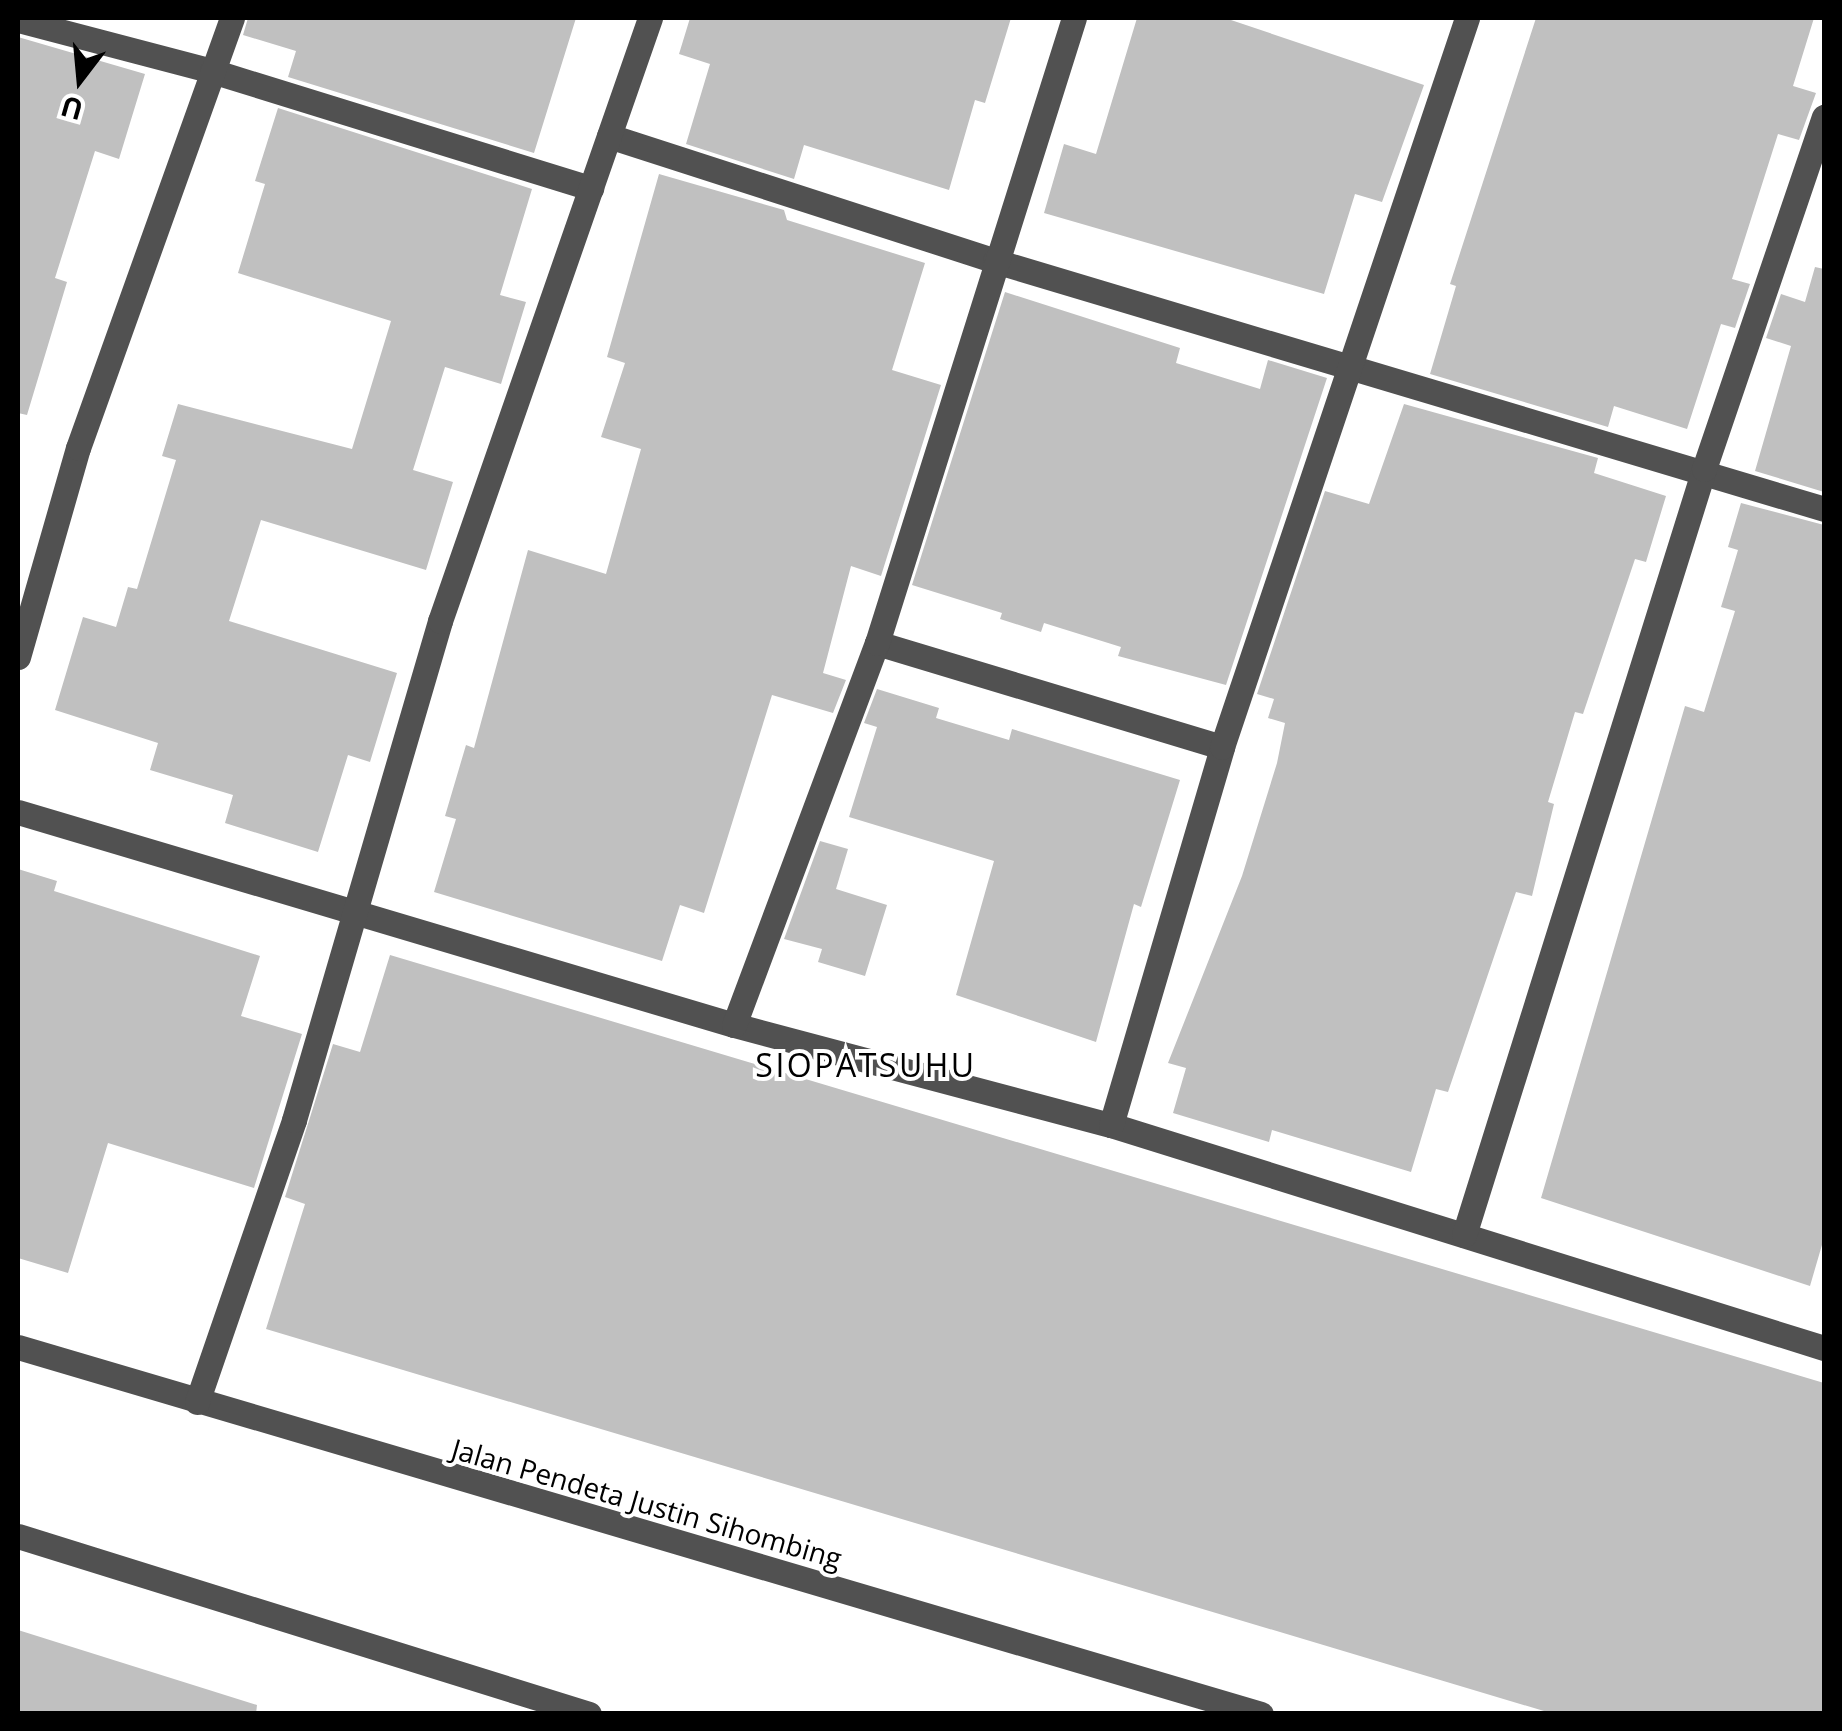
<!DOCTYPE html>
<style>
body{margin:0}
#map{position:relative;width:1842px;height:1731px;overflow:hidden;background:#fff;font-family:"Open Sans",sans-serif}
div>[style]{position:absolute}
.building>*{inset:0;background:#c0c0c0}
.minor>*{height:25px;margin:-12.5px;padding:0 12.5px;transform-origin:12.5px;border-radius:12.5px;background:#515151}
span{translate:-50% -50%;white-space:nowrap;text-align:center;line-height:1.15;-webkit-text-stroke:8px #fff;paint-order:stroke}
.street-label{font-size:28px;color:#000}
.quarter-label{font-size:32px;color:#000;letter-spacing:2.5px}
.frame{position:absolute;inset:0;border:20px solid #000;pointer-events:none}
.north{position:absolute;left:30px;top:30px;width:100px;height:100px;-webkit-text-stroke:8px #fff;paint-order:stroke;rotate:196deg;font-size:28px;font-weight:700;line-height:40px;text-align:center;color:#000}
.north::after{content:'';display:block;margin:auto;width:35px;height:45px;background:#000;clip-path:polygon(50% 0,100% 100%,50% 72%,0 100%)}
</style>
<div id="map">
<div class="building">
<i style="clip-path:polygon(248px 18px,576px 18px,534px 153px,288px 77px,296px 51px,243px 35px)"></i>
<i style="clip-path:polygon(690px 18px,1011px 18px,985px 103px,975px 100px,949px 190px,804px 145px,794px 179px,686px 144px,710px 64px,679px 54px)"></i>
<i style="clip-path:polygon(1137px 18px,1225px 18px,1424px 85px,1382px 202px,1355px 194px,1324px 294px,1044px 213px,1064px 144px,1096px 154px)"></i>
<i style="clip-path:polygon(1536px 18px,1814px 18px,1793px 86px,1816px 93px,1799px 140px,1778px 134px,1732px 279px,1750px 284px,1735px 328px,1721px 324px,1687px 429px,1614px 406px,1608px 427px,1430px 374px,1456px 286px,1450px 284px)"></i>
<i style="clip-path:polygon(18px 37px,145px 74px,119px 159px,95px 151px,55px 278px,67px 282px,27px 415px,18px 413px)"></i>
<i style="clip-path:polygon(278px 108px,532px 189px,500px 295px,526px 302px,501px 384px,445px 367px,413px 470px,453px 482px,426px 570px,261px 520px,229px 621px,397px 673px,370px 762px,348px 755px,318px 852px,225px 823px,233px 795px,150px 770px,158px 743px,55px 710px,83px 617px,116px 627px,128px 587px,137px 589px,176px 460px,162px 456px,178px 404px,352px 449px,391px 321px,238px 273px,265px 184px,255px 181px)"></i>
<i style="clip-path:polygon(659px 174px,784px 210px,787px 220px,925px 263px,892px 370px,941px 385px,881px 576px,851px 566px,823px 673px,846px 680px,833px 713px,772px 695px,704px 913px,680px 905px,662px 961px,434px 892px,456px 819px,445px 816px,466px 745px,474px 748px,528px 550px,606px 574px,641px 449px,601px 437px,625px 363px,607px 357px)"></i>
<i style="clip-path:polygon(1815px 267px,1824px 269px,1824px 492px,1755px 471px,1791px 346px,1766px 338px,1781px 294px,1805px 302px)"></i>
<i style="clip-path:polygon(1005px 292px,1180px 348px,1176px 363px,1260px 389px,1268px 360px,1327px 378px,1226px 685px,1118px 656px,1121px 647px,1044px 623px,1041px 632px,1000px 619px,1002px 613px,912px 585px)"></i>
<i style="clip-path:polygon(1404px 404px,1598px 458px,1594px 473px,1666px 496px,1646px 562px,1635px 559px,1583px 714px,1575px 712px,1548px 802px,1554px 804px,1532px 896px,1516px 892px,1448px 1092px,1436px 1089px,1411px 1172px,1272px 1130px,1269px 1142px,1173px 1113px,1186px 1068px,1168px 1063px,1242px 876px,1277px 763px,1285px 723px,1268px 718px,1274px 699px,1257px 694px,1325px 491px,1369px 504px)"></i>
<i style="clip-path:polygon(1741px 503px,1824px 525px,1824px 1238px,1810px 1286px,1541px 1198px,1685px 706px,1704px 712px,1735px 611px,1721px 607px,1738px 550px,1728px 547px)"></i>
<i style="clip-path:polygon(877px 689px,939px 708px,936px 718px,1009px 740px,1012px 729px,1180px 780px,1141px 907px,1134px 904px,1096px 1042px,956px 995px,994px 861px,849px 817px,877px 727px,864px 723px)"></i>
<i style="clip-path:polygon(820px 841px,848px 849px,836px 889px,887px 905px,865px 976px,818px 962px,822px 949px,784px 939px)"></i>
<i style="clip-path:polygon(18px 869px,57px 881px,54px 891px,260px 956px,241px 1016px,302px 1034px,254px 1188px,108px 1143px,68px 1273px,18px 1258px)"></i>
<i style="clip-path:polygon(390px 955px,1824px 1383px,1824px 1714px,1554px 1714px,266px 1329px,305px 1204px,285px 1197px,333px 1044px,360px 1052px)"></i>
<i style="clip-path:polygon(18px 1630px,257px 1705px,256px 1714px,18px 1714px)"></i>
</div>
<div class="minor">
<i style="left:18px;top:20px;width:201px;rotate:14.7deg"></i>
<i style="left:212px;top:71px;width:397px;rotate:17.2deg"></i>
<i style="left:609px;top:136px;width:406px;rotate:17.9deg"></i>
<i style="left:995px;top:261px;width:865px;rotate:16.65deg"></i>
<i style="left:877px;top:643px;width:360px;rotate:16.8deg"></i>
<i style="left:18px;top:657px;width:217px;rotate:-74deg"></i>
<i style="left:78px;top:448px;width:457px;rotate:-70.3deg"></i>
<i style="left:18px;top:812px;width:747px;rotate:16.57deg"></i>
<i style="left:734px;top:1025px;width:390px;rotate:14.9deg"></i>
<i style="left:1111px;top:1125px;width:747px;rotate:17.37deg"></i>
<i style="left:734px;top:1025px;width:408px;rotate:-69.5deg"></i>
<i style="left:877px;top:643px;width:655px;rotate:-72.51deg"></i>
<i style="left:1111px;top:1125px;width:394px;rotate:-73.6deg"></i>
<i style="left:1222px;top:747px;width:769px;rotate:-71.42deg"></i>
<i style="left:1464px;top:1235px;width:803px;rotate:-72.6deg"></i>
<i style="left:1704px;top:469px;width:372px;rotate:-71.2deg"></i>
<i style="left:18px;top:1347px;width:1296px;rotate:16.45deg"></i>
<i style="left:197px;top:1402px;width:298px;rotate:-71deg"></i>
<i style="left:294px;top:1120px;width:520px;rotate:-73.69deg"></i>
<i style="left:440px;top:621px;width:639px;rotate:-70.8deg"></i>
<i style="left:18px;top:1536px;width:598px;rotate:17.31deg"></i>
</div>
<div class="street-label">
<span style="left:647px;top:1503px;rotate:16deg">Jalan Pendeta Justin Sihombing</span>
</div>
<div class="quarter-label">
<span style="left:866px;top:1065px">SIOPATSUHU</span>
</div>
<div class="frame"></div>
<div class="north">U</div>
</div>
